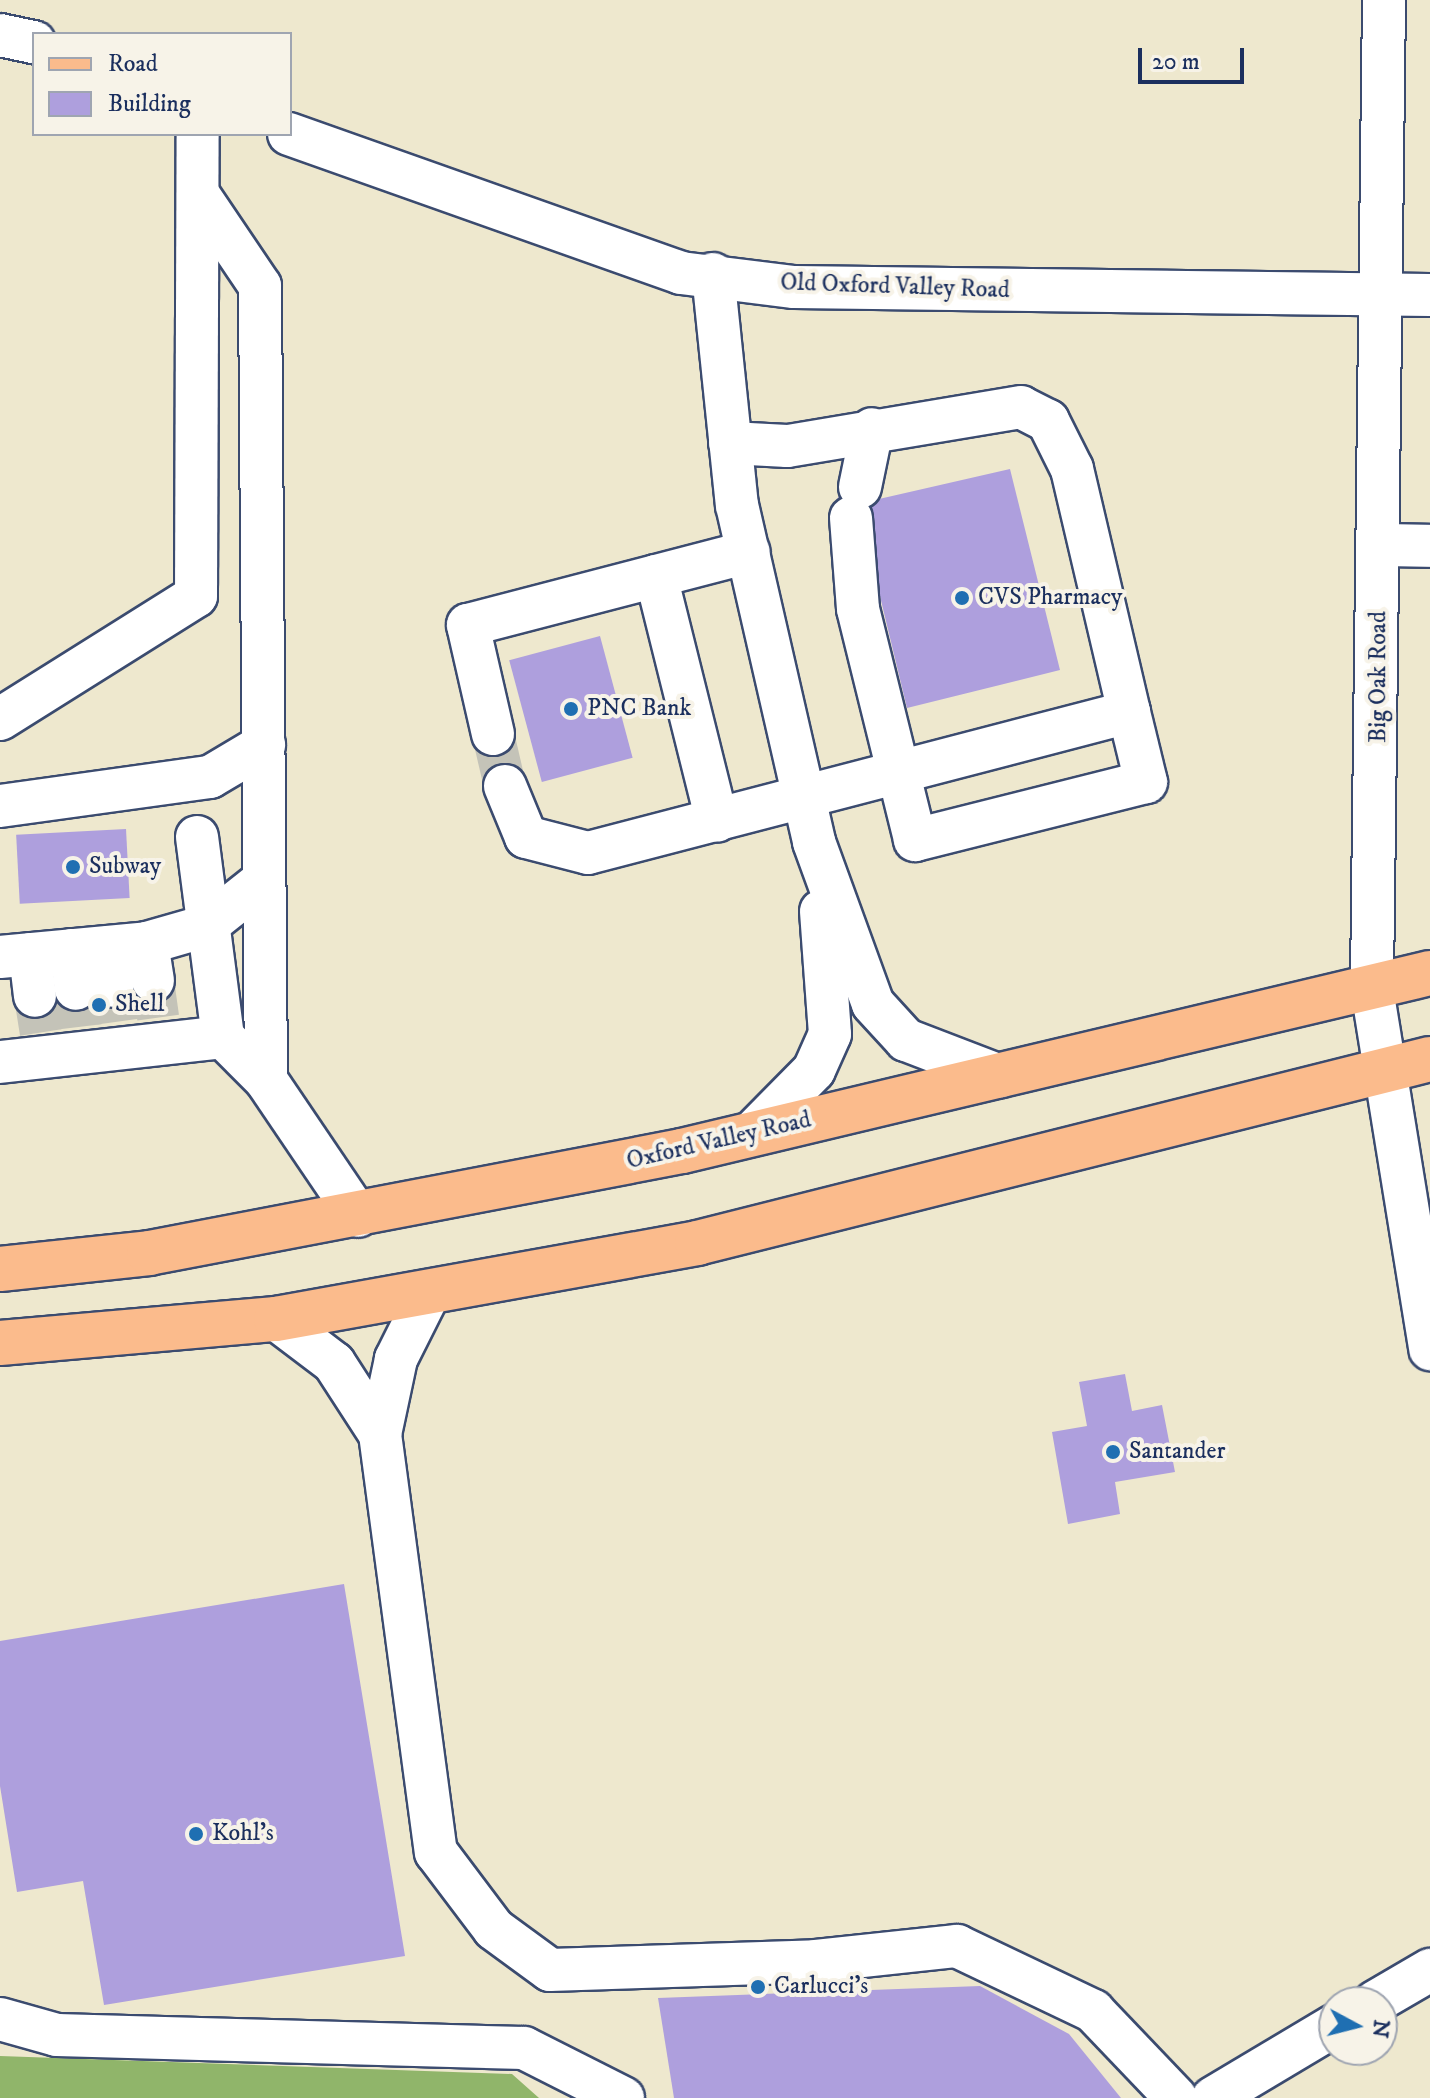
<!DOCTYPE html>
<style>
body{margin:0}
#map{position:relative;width:1430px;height:2098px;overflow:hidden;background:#eee8ce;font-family:"IM FELL DW Pica",serif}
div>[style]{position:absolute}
.forest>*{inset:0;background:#90b56a}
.building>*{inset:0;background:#ae9fdd;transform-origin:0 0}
.minor-tunnel>*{height:42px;margin-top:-21px;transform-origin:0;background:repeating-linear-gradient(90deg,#c4c3b8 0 42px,transparent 0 63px)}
.roads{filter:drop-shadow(2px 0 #3b4b6f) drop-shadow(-2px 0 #3b4b6f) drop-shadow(0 2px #3b4b6f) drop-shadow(0 -2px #3b4b6f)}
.minor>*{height:42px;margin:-21px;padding:0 21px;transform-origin:21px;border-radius:21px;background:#fff}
.major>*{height:44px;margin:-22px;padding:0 22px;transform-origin:22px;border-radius:22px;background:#fbbb8c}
.dots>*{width:22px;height:22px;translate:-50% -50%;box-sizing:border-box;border:4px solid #f7f3e8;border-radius:50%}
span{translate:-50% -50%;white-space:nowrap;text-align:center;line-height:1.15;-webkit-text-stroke:8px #f7f3e8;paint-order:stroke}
.street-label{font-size:24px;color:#1b2f5e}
.poi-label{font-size:24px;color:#1b2f5e}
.left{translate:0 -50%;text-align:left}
.legend{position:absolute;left:32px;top:32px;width:260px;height:104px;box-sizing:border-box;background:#f7f3e8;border:2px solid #9fa5b1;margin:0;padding:10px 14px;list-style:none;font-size:24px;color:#1b2f5e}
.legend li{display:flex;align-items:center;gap:16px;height:40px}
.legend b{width:40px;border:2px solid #9fa5b1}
.north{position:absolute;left:1318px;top:1986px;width:80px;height:80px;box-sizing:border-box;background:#f7f3e8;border:2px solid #9fa5b1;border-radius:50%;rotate:97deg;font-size:22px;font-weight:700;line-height:32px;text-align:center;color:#1b2f5e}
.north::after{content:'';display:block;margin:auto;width:28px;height:36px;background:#1f6fb2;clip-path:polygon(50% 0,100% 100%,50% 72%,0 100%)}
.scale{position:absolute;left:1138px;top:48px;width:106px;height:36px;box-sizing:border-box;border:4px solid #1b2f5e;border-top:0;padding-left:10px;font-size:24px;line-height:28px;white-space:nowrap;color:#1b2f5e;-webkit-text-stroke:6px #f7f3e8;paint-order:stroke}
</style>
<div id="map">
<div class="forest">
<i style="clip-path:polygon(0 2056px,512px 2074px,539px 2098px,0 2098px)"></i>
</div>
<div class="building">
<i style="clip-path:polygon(1010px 469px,1060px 670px,907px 708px,863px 526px,833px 505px,850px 480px,879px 499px)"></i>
<i style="left:600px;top:636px;width:126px;height:94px;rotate:75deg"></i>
<i style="left:126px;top:829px;width:69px;height:110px;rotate:87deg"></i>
<i style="clip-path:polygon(1125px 1374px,1132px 1411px,1162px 1405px,1175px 1472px,1115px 1482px,1120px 1514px,1068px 1524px,1052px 1432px,1087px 1426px,1079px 1382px)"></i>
<i style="clip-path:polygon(344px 1584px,405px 1956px,104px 2005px,83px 1881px,17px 1892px,0 1786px,0 1641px)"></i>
<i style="clip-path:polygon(980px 1986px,1069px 2034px,1121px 2098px,674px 2098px,658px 1998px)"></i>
</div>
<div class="minor-tunnel">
<i style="left:493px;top:734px;width:53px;rotate:77deg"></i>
<i style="left:153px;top:981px;width:37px;rotate:82deg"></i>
<i style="left:113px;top:986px;width:36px;rotate:82deg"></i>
<i style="left:76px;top:989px;width:38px;rotate:83deg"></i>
<i style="left:35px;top:996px;width:37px;rotate:81deg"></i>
</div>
<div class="roads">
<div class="minor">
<i style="left:1384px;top:0;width:989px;rotate:90.7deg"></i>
<i style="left:1372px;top:989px;width:365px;rotate:80.8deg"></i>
<i style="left:0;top:35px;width:35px;rotate:12deg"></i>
<i style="left:289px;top:134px;width:416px;rotate:19.5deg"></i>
<i style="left:681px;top:273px;width:114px;rotate:7.1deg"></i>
<i style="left:794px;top:287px;width:636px;rotate:0.72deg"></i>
<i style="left:198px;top:194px;width:111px;rotate:56deg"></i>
<i style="left:260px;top:286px;width:794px;rotate:89.57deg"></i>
<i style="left:713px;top:274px;width:232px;rotate:84.1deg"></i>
<i style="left:737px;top:505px;width:346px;rotate:77.1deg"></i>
<i style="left:814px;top:842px;width:172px;rotate:70deg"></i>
<i style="left:873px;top:1004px;width:49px;rotate:47.5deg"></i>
<i style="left:906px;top:1040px;width:101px;rotate:21deg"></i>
<i style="left:860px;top:487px;width:59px;rotate:-78.3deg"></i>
<i style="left:851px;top:518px;width:91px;rotate:85.6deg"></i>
<i style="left:858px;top:609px;width:238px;rotate:76.1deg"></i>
<i style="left:915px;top:840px;width:238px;rotate:-14.1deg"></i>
<i style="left:1146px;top:782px;width:72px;rotate:-103.7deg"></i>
<i style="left:1380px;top:545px;width:50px;rotate:1.1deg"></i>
<i style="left:656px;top:576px;width:252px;rotate:76deg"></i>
<i style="left:0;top:719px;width:231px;rotate:-32.1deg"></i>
<i style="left:196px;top:596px;width:462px;rotate:-89.8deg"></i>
<i style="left:493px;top:734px;width:112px;rotate:-102.9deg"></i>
<i style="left:468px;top:625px;width:290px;rotate:-14.6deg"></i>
<i style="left:505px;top:786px;width:55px;rotate:67.6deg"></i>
<i style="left:526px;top:837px;width:64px;rotate:14.5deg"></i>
<i style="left:588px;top:853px;width:559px;rotate:-14.61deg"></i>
<i style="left:1129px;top:712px;width:250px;rotate:-103.2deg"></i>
<i style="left:1072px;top:469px;width:54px;rotate:-116.6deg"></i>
<i style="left:1048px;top:421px;width:30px;rotate:-153deg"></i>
<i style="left:1021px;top:407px;width:237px;rotate:170.5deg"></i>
<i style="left:787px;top:446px;width:57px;rotate:-177deg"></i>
<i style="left:0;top:806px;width:212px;rotate:-7.9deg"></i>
<i style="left:210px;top:777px;width:63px;rotate:-30.7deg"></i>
<i style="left:197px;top:837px;width:202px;rotate:82.6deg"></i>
<i style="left:147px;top:943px;width:38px;rotate:81deg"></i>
<i style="left:108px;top:947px;width:39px;rotate:83deg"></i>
<i style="left:71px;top:950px;width:39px;rotate:83deg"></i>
<i style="left:30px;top:954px;width:42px;rotate:83.2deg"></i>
<i style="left:0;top:957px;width:148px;rotate:-5.4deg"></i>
<i style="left:147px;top:943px;width:61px;rotate:-16.1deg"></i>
<i style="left:206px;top:926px;width:74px;rotate:-38.4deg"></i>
<i style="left:0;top:1062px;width:224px;rotate:-6.4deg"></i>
<i style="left:223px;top:1037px;width:61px;rotate:45deg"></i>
<i style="left:266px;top:1080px;width:164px;rotate:55.9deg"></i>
<i style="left:750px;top:1135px;width:91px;rotate:-45.4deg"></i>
<i style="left:814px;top:1070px;width:39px;rotate:-66deg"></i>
<i style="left:830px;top:1034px;width:123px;rotate:-94.2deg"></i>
<i style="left:428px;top:1295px;width:72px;rotate:116.6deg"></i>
<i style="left:396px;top:1359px;width:77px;rotate:102deg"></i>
<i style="left:380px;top:1434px;width:422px;rotate:82.4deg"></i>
<i style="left:436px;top:1852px;width:96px;rotate:53deg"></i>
<i style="left:494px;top:1929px;width:69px;rotate:36.2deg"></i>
<i style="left:550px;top:1970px;width:266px;rotate:-1.9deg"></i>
<i style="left:816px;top:1961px;width:142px;rotate:-6.1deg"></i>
<i style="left:957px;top:1946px;width:151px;rotate:25.5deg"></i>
<i style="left:1093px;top:2011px;width:120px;rotate:46.3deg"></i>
<i style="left:276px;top:1319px;width:73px;rotate:37.2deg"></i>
<i style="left:334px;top:1363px;width:85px;rotate:57.1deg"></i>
<i style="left:1375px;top:2002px;width:64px;rotate:-30.2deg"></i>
<i style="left:0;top:2019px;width:59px;rotate:15.7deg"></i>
<i style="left:57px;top:2035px;width:467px;rotate:1.6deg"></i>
<i style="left:524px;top:2048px;width:111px;rotate:26.8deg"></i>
<i style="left:1213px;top:2098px;width:141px;rotate:-30.8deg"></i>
</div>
<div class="major">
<i style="left:0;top:1269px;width:150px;rotate:-6.1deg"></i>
<i style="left:149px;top:1253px;width:543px;rotate:-10.83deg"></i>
<i style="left:682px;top:1151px;width:769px;rotate:-13.39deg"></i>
<i style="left:0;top:1343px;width:277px;rotate:-5deg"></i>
<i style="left:276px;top:1319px;width:428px;rotate:-10.2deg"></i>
<i style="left:697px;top:1243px;width:756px;rotate:-14.09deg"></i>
</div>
</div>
<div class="dots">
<i style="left:962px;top:598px;background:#1f6fb2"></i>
<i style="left:571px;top:709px;background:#1f6fb2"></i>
<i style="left:73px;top:867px;background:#1f6fb2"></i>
<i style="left:99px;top:1005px;background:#1f6fb2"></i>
<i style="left:1113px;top:1452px;background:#1f6fb2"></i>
<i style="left:196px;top:1834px;background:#1f6fb2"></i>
<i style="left:758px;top:1987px;background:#1f6fb2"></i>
</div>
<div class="street-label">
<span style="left:895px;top:287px;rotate:2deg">Old Oxford Valley Road</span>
<span style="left:1379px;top:677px;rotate:-90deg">Big Oak Road</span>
<span style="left:719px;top:1141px;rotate:-13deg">Oxford Valley Road</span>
</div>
<div class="poi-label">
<span class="left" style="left:978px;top:598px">CVS Pharmacy</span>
<span class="left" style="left:587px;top:709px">PNC Bank</span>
<span class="left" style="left:89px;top:867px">Subway</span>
<span class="left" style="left:115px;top:1005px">Shell</span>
<span class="left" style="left:1129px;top:1452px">Santander</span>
<span class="left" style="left:212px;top:1834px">Kohl's</span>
<span class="left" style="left:774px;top:1987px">Carlucci's</span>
</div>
<ul class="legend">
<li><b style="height:10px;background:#fbbb8c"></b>Road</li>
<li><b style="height:22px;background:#ae9fdd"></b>Building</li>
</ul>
<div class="north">N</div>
<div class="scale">20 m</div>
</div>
